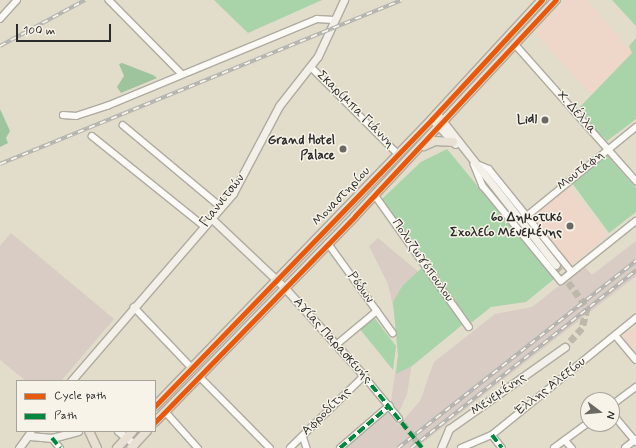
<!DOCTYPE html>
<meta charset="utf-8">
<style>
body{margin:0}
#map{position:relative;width:636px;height:448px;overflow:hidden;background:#e2dcca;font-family:Mynerve,sans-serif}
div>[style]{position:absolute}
.built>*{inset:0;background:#eed6c9;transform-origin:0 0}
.industrial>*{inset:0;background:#d9ccc4}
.green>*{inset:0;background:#a9d3a9}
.forest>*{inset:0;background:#9dc49d}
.street-tunnel>*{height:5.5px;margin-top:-2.75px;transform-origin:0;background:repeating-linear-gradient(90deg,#bdb9aa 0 5.5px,transparent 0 8.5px)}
.secondary-tunnel>*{height:7px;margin-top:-3.5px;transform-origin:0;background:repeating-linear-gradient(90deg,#bdb9aa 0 7px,transparent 0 10.5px)}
.roads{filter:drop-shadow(1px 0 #afaba0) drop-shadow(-1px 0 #afaba0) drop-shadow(0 1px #afaba0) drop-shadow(0 -1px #afaba0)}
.street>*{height:5.5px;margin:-2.75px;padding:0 2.75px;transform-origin:2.75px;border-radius:2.75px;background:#fbfaf7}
.secondary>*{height:7px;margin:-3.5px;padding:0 3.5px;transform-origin:3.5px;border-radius:3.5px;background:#f3f0e9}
.primary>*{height:8px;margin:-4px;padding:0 4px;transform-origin:4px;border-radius:4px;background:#e7e0d3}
.rail>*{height:3.5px;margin-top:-1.75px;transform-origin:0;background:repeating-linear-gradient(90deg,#f7f3e8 0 6px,#b2b2af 0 12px);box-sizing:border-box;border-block:1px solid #b2b2af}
.quiet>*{height:4px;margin-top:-2px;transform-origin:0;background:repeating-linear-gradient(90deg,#00873e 0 8px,transparent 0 12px)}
.cycleway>*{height:5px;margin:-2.5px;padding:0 2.5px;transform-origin:2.5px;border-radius:2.5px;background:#e8590c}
.dots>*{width:11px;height:11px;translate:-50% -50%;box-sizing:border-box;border:2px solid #f7f3e8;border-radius:50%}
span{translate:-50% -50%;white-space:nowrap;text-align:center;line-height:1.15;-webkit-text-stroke:3px #f7f3e8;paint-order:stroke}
.street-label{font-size:13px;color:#2b2b2b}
.poi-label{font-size:13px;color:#2b2b2b;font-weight:700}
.right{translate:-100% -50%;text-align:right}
.legend{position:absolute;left:16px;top:380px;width:140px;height:52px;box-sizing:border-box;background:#f7f3e8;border:1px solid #a5a39c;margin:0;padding:5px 7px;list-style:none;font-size:12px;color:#2b2b2b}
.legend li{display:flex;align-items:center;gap:8px;height:20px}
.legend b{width:20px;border:1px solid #a5a39c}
.north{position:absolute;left:580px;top:392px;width:40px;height:40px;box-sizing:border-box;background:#f7f3e8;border:1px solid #a5a39c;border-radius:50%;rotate:106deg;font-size:11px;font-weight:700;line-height:16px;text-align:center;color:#2b2b2b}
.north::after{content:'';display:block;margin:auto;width:14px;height:18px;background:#6b6963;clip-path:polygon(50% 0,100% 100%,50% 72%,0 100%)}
.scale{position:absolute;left:16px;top:24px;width:95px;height:18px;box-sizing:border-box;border:2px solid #2b2b2b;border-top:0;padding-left:5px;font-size:12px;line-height:14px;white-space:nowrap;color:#2b2b2b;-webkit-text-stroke:3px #f7f3e8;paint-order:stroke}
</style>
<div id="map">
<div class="built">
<i style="clip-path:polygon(565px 0,587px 0,632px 53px,592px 95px,534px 32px)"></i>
<i style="left:570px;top:187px;width:62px;height:49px;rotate:52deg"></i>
<i style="clip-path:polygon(636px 326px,636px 352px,623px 336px)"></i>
</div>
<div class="industrial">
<i style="clip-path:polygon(11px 233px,114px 319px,61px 381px,26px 381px,0 360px,0 246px)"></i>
<i style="clip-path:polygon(378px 238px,427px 279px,419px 292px,406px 282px,403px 285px,413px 356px,407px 394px,399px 412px,391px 401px,398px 355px,396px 319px,388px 284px,369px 246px)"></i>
<i style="clip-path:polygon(636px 241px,636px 276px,416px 448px,345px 448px,387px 412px,399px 425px,420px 401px,434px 362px,495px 314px,532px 307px,584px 266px,592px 275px)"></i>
</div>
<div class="green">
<i style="clip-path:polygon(214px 0,322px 0,248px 33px)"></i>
<i style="clip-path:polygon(612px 0,636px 0,636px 26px)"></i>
<i style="clip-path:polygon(636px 38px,636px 119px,607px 141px,577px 110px,632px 53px,629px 46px)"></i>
<i style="clip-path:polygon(447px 149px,554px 279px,526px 302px,491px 307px,471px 323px,382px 199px,421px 162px)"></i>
<i style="clip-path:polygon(607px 155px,636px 188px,636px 212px,609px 233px,572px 183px)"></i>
<i style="clip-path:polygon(423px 267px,462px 325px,412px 366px,396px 374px,398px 355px,393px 302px,403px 285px)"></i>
<i style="clip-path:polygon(373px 316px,396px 346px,393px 370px,359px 328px)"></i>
</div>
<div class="forest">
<i style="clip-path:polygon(122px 63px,153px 75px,157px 78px,121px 93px,117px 87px,124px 76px,119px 64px)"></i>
<i style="clip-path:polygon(0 109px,10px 131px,6px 138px,8px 143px,0 147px)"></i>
</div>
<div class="street-tunnel">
<i style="left:399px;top:418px;width:38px;rotate:53deg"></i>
</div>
<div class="secondary-tunnel">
<i style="left:556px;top:265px;width:53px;rotate:54.2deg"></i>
<i style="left:587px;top:308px;width:21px;rotate:104deg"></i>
<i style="left:582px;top:328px;width:25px;rotate:132deg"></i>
</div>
<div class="roads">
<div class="street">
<i style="left:109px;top:0;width:103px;rotate:45.4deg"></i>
<i style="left:0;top:19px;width:25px;rotate:-48deg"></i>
<i style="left:515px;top:44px;width:183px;rotate:48.5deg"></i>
<i style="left:311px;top:67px;width:123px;rotate:45deg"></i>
<i style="left:63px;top:115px;width:13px;rotate:4deg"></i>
<i style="left:76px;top:116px;width:33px;rotate:-18deg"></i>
<i style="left:107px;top:106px;width:227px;rotate:-22.5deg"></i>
<i style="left:317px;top:19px;width:17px;rotate:3deg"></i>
<i style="left:123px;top:125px;width:128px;rotate:39.9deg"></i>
<i style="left:92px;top:136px;width:144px;rotate:38.8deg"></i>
<i style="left:474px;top:164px;width:24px;rotate:68deg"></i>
<i style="left:483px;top:186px;width:123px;rotate:50.6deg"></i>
<i style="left:561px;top:281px;width:96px;rotate:-38.7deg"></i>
<i style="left:477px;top:164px;width:13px;rotate:23deg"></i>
<i style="left:489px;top:169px;width:132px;rotate:51.1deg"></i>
<i style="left:375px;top:195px;width:162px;rotate:54.5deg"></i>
<i style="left:527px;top:216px;width:141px;rotate:-39.2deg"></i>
<i style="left:328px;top:243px;width:111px;rotate:54.2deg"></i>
<i style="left:134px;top:307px;width:84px;rotate:46.4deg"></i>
<i style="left:616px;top:336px;width:31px;rotate:50deg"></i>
<i style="left:336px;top:345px;width:53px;rotate:-39.7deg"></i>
<i style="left:199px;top:376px;width:101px;rotate:45.4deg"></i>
<i style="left:612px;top:405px;width:30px;rotate:-37deg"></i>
<i style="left:165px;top:411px;width:50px;rotate:48.3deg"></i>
<i style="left:612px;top:413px;width:38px;rotate:50deg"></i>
<i style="left:492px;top:435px;width:16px;rotate:52deg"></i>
<i style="left:303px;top:436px;width:13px;rotate:72deg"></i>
<i style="left:52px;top:438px;width:13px;rotate:51deg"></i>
<i style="left:565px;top:440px;width:11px;rotate:49deg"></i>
<i style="left:290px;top:448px;width:103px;rotate:-44.2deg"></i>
<i style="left:364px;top:376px;width:55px;rotate:50.2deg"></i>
<i style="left:340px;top:448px;width:65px;rotate:-40.6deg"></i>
<i style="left:461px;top:448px;width:34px;rotate:-23deg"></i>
<i style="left:492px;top:435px;width:186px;rotate:-39.1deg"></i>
<i style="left:554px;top:448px;width:42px;rotate:-36.3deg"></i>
<i style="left:625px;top:448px;width:14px;rotate:-39deg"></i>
</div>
<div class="secondary">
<i style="left:437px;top:114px;width:192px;rotate:51.8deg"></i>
<i style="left:432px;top:119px;width:34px;rotate:47deg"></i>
<i style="left:211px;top:218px;width:100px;rotate:43.4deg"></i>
<i style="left:284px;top:287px;width:120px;rotate:48deg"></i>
<i style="left:71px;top:381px;width:248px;rotate:-49.2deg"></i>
<i style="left:233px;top:193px;width:98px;rotate:-62.1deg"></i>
<i style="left:279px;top:106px;width:63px;rotate:-52deg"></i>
<i style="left:318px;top:56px;width:62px;rotate:-65.1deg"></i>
<i style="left:118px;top:431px;width:21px;rotate:39deg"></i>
<i style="left:30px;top:436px;width:22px;rotate:5deg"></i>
<i style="left:52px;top:438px;width:27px;rotate:-15deg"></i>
<i style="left:19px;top:448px;width:19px;rotate:-54deg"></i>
<i style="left:441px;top:448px;width:21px;rotate:-67deg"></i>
<i style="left:449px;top:429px;width:142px;rotate:-35.3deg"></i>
</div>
<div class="primary">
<i style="left:424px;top:146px;width:12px;rotate:-24deg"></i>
<i style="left:435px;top:141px;width:18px;rotate:3deg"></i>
<i style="left:155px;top:406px;width:399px;rotate:-46deg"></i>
<i style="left:432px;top:119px;width:162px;rotate:-47.3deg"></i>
<i style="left:155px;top:422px;width:287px;rotate:-45.8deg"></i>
<i style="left:355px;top:216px;width:295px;rotate:-47.1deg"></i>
<i style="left:89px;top:431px;width:19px;rotate:65deg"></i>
<i style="left:117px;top:448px;width:23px;rotate:-47deg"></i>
<i style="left:131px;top:448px;width:23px;rotate:-47deg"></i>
</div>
</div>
<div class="rail">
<i style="left:0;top:46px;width:97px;rotate:-28.4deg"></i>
<i style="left:0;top:164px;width:433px;rotate:-22.2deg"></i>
<i style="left:398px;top:448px;width:303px;rotate:-38.2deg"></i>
<i style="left:411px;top:448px;width:287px;rotate:-38.3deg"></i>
</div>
<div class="quiet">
<i style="left:364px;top:376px;width:92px;rotate:51.1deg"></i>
<i style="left:492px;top:435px;width:16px;rotate:52deg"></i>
<i style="left:52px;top:438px;width:13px;rotate:51deg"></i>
<i style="left:340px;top:448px;width:65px;rotate:-40.6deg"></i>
</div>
<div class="cycleway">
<i style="left:155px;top:406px;width:399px;rotate:-46deg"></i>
<i style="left:432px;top:119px;width:162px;rotate:-47.3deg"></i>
<i style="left:155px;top:422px;width:287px;rotate:-45.8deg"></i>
<i style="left:355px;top:216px;width:295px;rotate:-47.1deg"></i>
</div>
<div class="dots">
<i style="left:545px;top:120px;background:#6b6963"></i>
<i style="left:343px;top:149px;background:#6b6963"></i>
<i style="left:570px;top:226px;background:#6b6963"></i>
</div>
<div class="street-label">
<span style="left:355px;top:110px;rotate:45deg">Σκαρίμπα Γιάννη</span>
<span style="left:576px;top:113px;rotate:49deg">Χ. Δέλλα</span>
<span style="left:581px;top:171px;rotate:-39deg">Μουτάφη</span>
<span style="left:342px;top:197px;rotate:-46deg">Μοναστηρίου</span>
<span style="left:223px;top:201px;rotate:-52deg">Γιαννιτσών</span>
<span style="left:422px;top:261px;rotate:55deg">Πολυζωγόπουλου</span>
<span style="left:360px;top:288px;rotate:54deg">Ρόδων</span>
<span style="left:332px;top:341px;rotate:48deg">Αγίας Παρασκευής</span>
<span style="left:551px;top:387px;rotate:-38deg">Έλλης Αλεξίου</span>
<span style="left:499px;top:395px;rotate:-35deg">Μενεμένης</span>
<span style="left:327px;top:412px;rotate:-44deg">Αφροδίτης</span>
</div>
<div class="poi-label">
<span class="right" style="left:537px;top:120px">Lidl</span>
<span class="right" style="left:335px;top:149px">Grand Hotel<br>Palace</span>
<span class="right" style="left:562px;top:226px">6ο Δημοτικό<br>Σχολείο Μενεμένης</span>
</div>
<ul class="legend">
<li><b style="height:5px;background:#e8590c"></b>Cycle path</li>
<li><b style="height:5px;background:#00873e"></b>Path</li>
</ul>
<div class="north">N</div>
<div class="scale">100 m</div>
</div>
